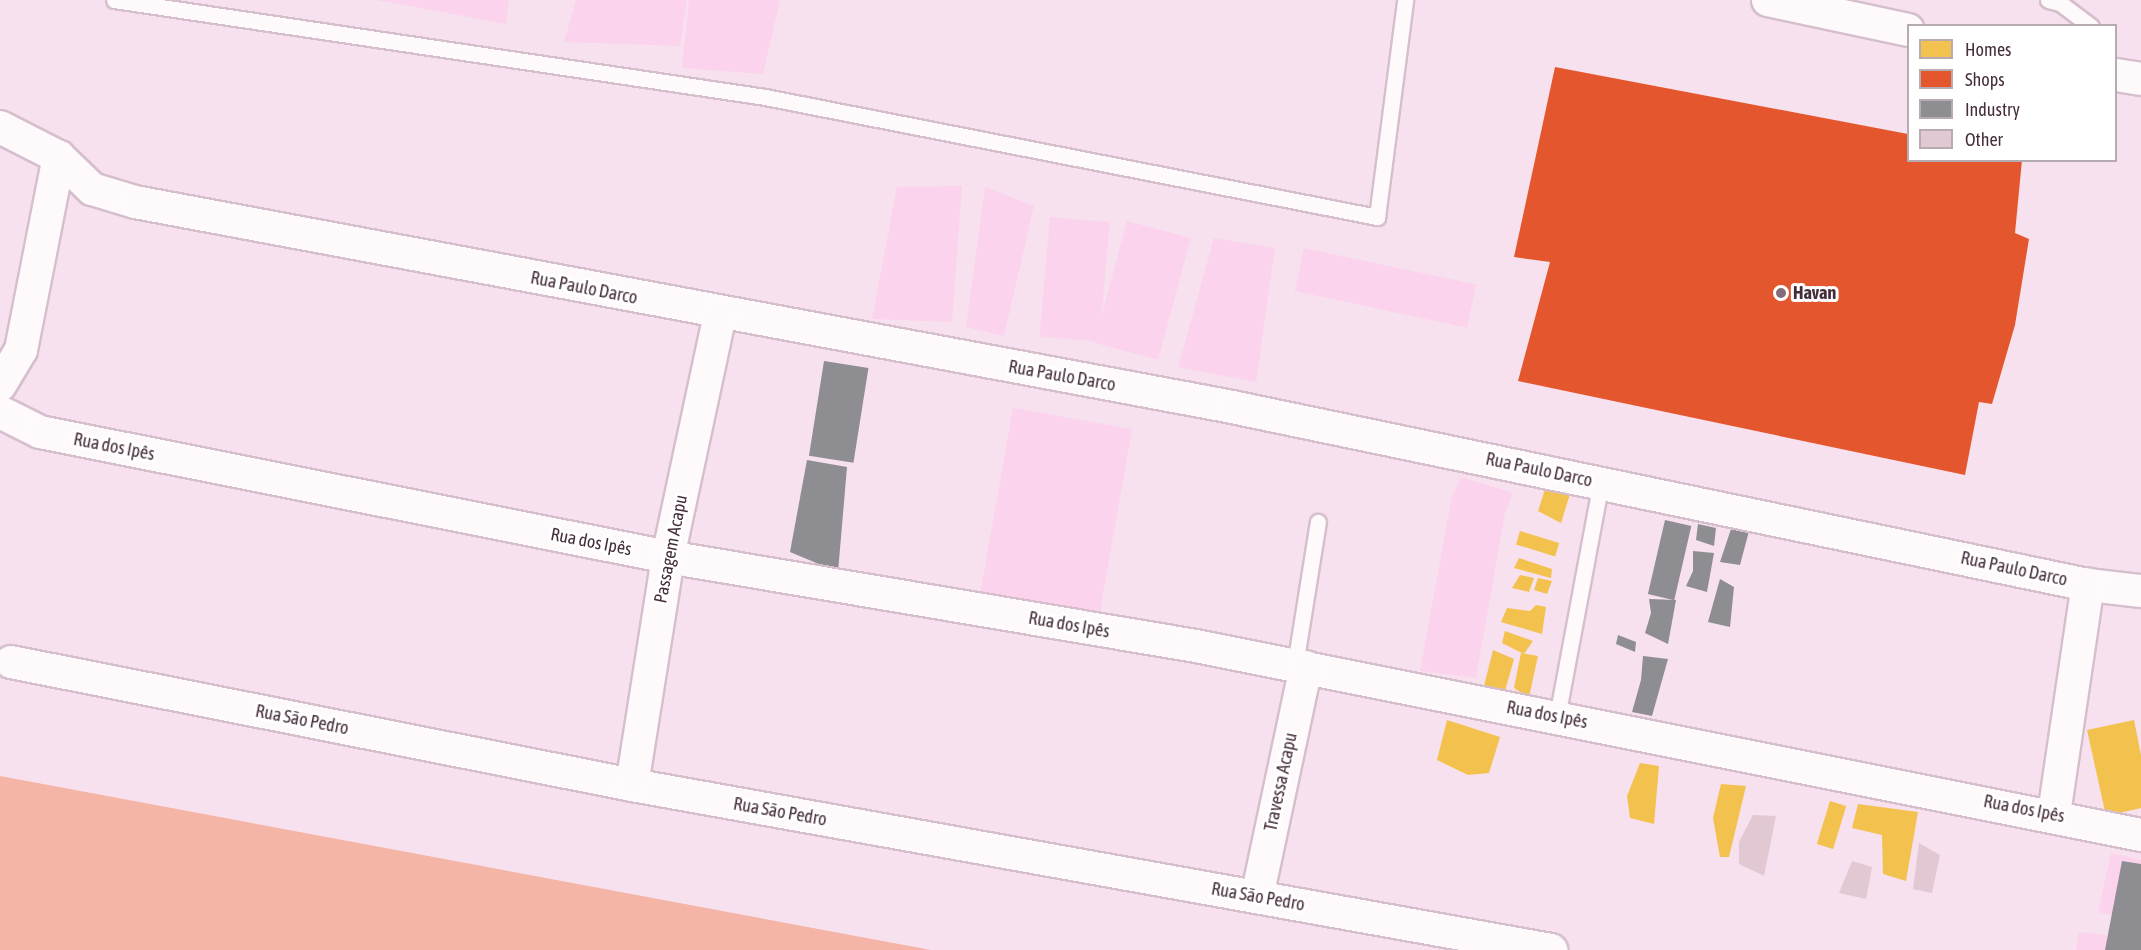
<!DOCTYPE html>
<meta charset="utf-8">
<style>
body{margin:0}
#map{position:relative;width:2141px;height:950px;overflow:hidden;background:#f7e1ee;font-family:"Asap Condensed",sans-serif}
div>[style]{position:absolute}
.built>*{inset:0;background:#fbd3ec;transform-origin:0 0}
.forest>*{inset:0;background:#f4b4a6}
.homes>*{inset:0;background:#f2c14e;transform-origin:0 0}
.shops>*{inset:0;background:#e4572e}
.industry>*{inset:0;background:#8d8d92;transform-origin:0 0}
.building>*{inset:0;background:#e1c8d3}
.roads{filter:drop-shadow(2px 0 #d5bfcc) drop-shadow(-2px 0 #d5bfcc) drop-shadow(0 2px #d5bfcc) drop-shadow(0 -2px #d5bfcc)}
.lane>*{height:15px;margin:-7.5px;padding:0 7.5px;transform-origin:7.5px;border-radius:7.5px;background:#fefafc}
.street>*{height:32px;margin:-16px;padding:0 16px;transform-origin:16px;border-radius:16px;background:#fefafc}
.dots>*{width:16px;height:16px;translate:-50% -50%;box-sizing:border-box;border:3px solid #fff;border-radius:50%}
span{translate:-50% -50%;white-space:nowrap;text-align:center;line-height:1.15;-webkit-text-stroke:6px #fff;paint-order:stroke}
.street-label{font-size:18px;color:#452d3c}
.poi-label{font-size:18px;color:#452d3c;font-weight:700}
.left{translate:0 -50%;text-align:left}
.legend{position:absolute;left:1907px;top:24px;width:210px;height:138px;box-sizing:border-box;background:#fff;border:2px solid #b5abb1;margin:0;padding:8px 10px;list-style:none;font-size:18px;color:#452d3c}
.legend li{display:flex;align-items:center;gap:12px;height:30px}
.legend b{width:30px;border:2px solid #b5abb1}
</style>
<div id="map">
<div class="built">
<i style="clip-path:polygon(377px 0,509px 0,506px 24px)"></i>
<i style="clip-path:polygon(576px 0,687px 0,680px 46px,564px 42px)"></i>
<i style="clip-path:polygon(689px 0,780px 0,763px 74px,682px 68px)"></i>
<i style="clip-path:polygon(962px 186px,952px 322px,872px 319px,897px 187px)"></i>
<i style="clip-path:polygon(985px 187px,1034px 206px,1004px 336px,966px 327px)"></i>
<i style="left:1050px;top:217px;width:60px;height:120px;rotate:5deg"></i>
<i style="left:1127px;top:221px;width:66px;height:126px;rotate:15deg"></i>
<i style="clip-path:polygon(1214px 238px,1275px 248px,1256px 382px,1178px 367px)"></i>
<i style="left:1304px;top:248px;width:176px;height:44px;rotate:12deg"></i>
<i style="left:1013px;top:408px;width:121px;height:194px;rotate:10deg"></i>
<i style="clip-path:polygon(1461px 477px,1513px 493px,1505px 513px,1476px 678px,1420px 671px,1452px 496px)"></i>
<i style="clip-path:polygon(2111px 853px,2141px 860px,2141px 921px,2098px 912px)"></i>
<i style="clip-path:polygon(2079px 932px,2141px 940px,2141px 950px,2076px 950px)"></i>
</div>
<div class="forest">
<i style="clip-path:polygon(0 776px,931px 950px,0 950px)"></i>
</div>
<div class="homes">
<i style="clip-path:polygon(1546px 486px,1570px 494px,1561px 523px,1538px 511px)"></i>
<i style="left:1520px;top:531px;width:41px;height:14px;rotate:17deg"></i>
<i style="clip-path:polygon(1519px 558px,1552px 569px,1551px 578px,1514px 568px)"></i>
<i style="clip-path:polygon(1520px 575px,1534px 578px,1529px 592px,1512px 588px)"></i>
<i style="clip-path:polygon(1538px 578px,1552px 581px,1547px 594px,1534px 590px)"></i>
<i style="clip-path:polygon(1536px 605px,1546px 607px,1542px 634px,1501px 622px,1507px 608px,1530px 611px)"></i>
<i style="clip-path:polygon(1505px 631px,1533px 641px,1524px 654px,1502px 643px)"></i>
<i style="clip-path:polygon(1493px 650px,1514px 659px,1505px 691px,1484px 686px)"></i>
<i style="clip-path:polygon(1521px 653px,1538px 656px,1529px 697px,1514px 688px)"></i>
<i style="clip-path:polygon(1447px 720px,1500px 737px,1489px 773px,1468px 775px,1437px 760px)"></i>
<i style="clip-path:polygon(2134px 720px,2141px 755px,2141px 808px,2106px 816px,2087px 730px)"></i>
<i style="clip-path:polygon(1640px 763px,1659px 766px,1654px 824px,1630px 818px,1627px 796px)"></i>
<i style="clip-path:polygon(1721px 784px,1746px 786px,1729px 857px,1720px 857px,1713px 818px)"></i>
<i style="left:1830px;top:801px;width:17px;height:45px;rotate:17deg"></i>
<i style="clip-path:polygon(1858px 804px,1918px 812px,1906px 881px,1883px 874px,1882px 835px,1852px 828px)"></i>
</div>
<div class="shops">
<i style="clip-path:polygon(1555px 67px,1908px 134px,1908px 160px,2022px 160px,2015px 233px,2029px 239px,2015px 325px,1992px 404px,1979px 402px,1965px 475px,1518px 381px,1550px 262px,1514px 257px)"></i>
</div>
<div class="industry">
<i style="left:824px;top:361px;width:45px;height:96px;rotate:9deg"></i>
<i style="clip-path:polygon(807px 460px,847px 467px,838px 572px,790px 552px)"></i>
<i style="left:1665px;top:520px;width:27px;height:76px;rotate:13deg"></i>
<i style="clip-path:polygon(1698px 524px,1716px 528px,1714px 546px,1696px 540px)"></i>
<i style="clip-path:polygon(1731px 529px,1749px 531px,1740px 565px,1720px 562px)"></i>
<i style="clip-path:polygon(1693px 551px,1714px 553px,1707px 592px,1686px 586px,1693px 571px)"></i>
<i style="clip-path:polygon(1720px 579px,1734px 587px,1730px 627px,1708px 622px)"></i>
<i style="clip-path:polygon(1649px 599px,1676px 600px,1668px 644px,1645px 633px,1651px 613px)"></i>
<i style="clip-path:polygon(1618px 635px,1636px 642px,1635px 652px,1616px 644px)"></i>
<i style="clip-path:polygon(1643px 656px,1668px 659px,1652px 716px,1632px 712px,1641px 680px)"></i>
<i style="clip-path:polygon(2122px 861px,2141px 864px,2141px 950px,2105px 950px)"></i>
</div>
<div class="building">
<i style="clip-path:polygon(1753px 815px,1776px 816px,1764px 876px,1739px 864px,1739px 842px)"></i>
<i style="clip-path:polygon(1919px 843px,1940px 855px,1932px 893px,1913px 889px)"></i>
<i style="clip-path:polygon(1852px 861px,1872px 867px,1866px 899px,1839px 893px)"></i>
</div>
<div class="roads">
<div class="lane">
<i style="left:114px;top:0;width:658px;rotate:8.47deg"></i>
<i style="left:765px;top:97px;width:624px;rotate:11.09deg"></i>
<i style="left:1377px;top:217px;width:219px;rotate:-82.6deg"></i>
<i style="left:2048px;top:0;width:12px;rotate:14deg"></i>
<i style="left:2060px;top:3px;width:39px;rotate:37deg"></i>
<i style="left:1295px;top:665px;width:145px;rotate:-80.9deg"></i>
<i style="left:1557px;top:717px;width:238px;rotate:-79.4deg"></i>
</div>
<div class="street">
<i style="left:1768px;top:0;width:143px;rotate:12.1deg"></i>
<i style="left:2116px;top:75px;width:25px;rotate:9deg"></i>
<i style="left:0;top:127px;width:66px;rotate:27deg"></i>
<i style="left:59px;top:157px;width:46px;rotate:44.1deg"></i>
<i style="left:92px;top:189px;width:45px;rotate:16.8deg"></i>
<i style="left:135px;top:202px;width:1116px;rotate:10.58deg"></i>
<i style="left:1232px;top:407px;width:874px;rotate:11.75deg"></i>
<i style="left:2088px;top:585px;width:53px;rotate:6.5deg"></i>
<i style="left:0;top:385px;width:41px;rotate:-59deg"></i>
<i style="left:21px;top:350px;width:197px;rotate:-78.9deg"></i>
<i style="left:0;top:412px;width:45px;rotate:26.6deg"></i>
<i style="left:40px;top:432px;width:640px;rotate:11.26deg"></i>
<i style="left:668px;top:557px;width:535px;rotate:9.57deg"></i>
<i style="left:1196px;top:646px;width:964px;rotate:11.31deg"></i>
<i style="left:11px;top:662px;width:633px;rotate:11.2deg"></i>
<i style="left:632px;top:785px;width:934px;rotate:10.18deg"></i>
<i style="left:632px;top:785px;width:231px;rotate:-81deg"></i>
<i style="left:668px;top:557px;width:249px;rotate:-77.9deg"></i>
<i style="left:2054px;top:814px;width:232px;rotate:-81.6deg"></i>
<i style="left:1257px;top:897px;width:235px;rotate:-78deg"></i>
</div>
</div>
<div class="dots">
<i style="left:1781px;top:293px;background:#836c7a"></i>
</div>
<div class="street-label">
<span style="left:584px;top:288px;rotate:11deg">Rua Paulo Darco</span>
<span style="left:1062px;top:376px;rotate:10deg">Rua Paulo Darco</span>
<span style="left:114px;top:447px;rotate:11deg">Rua dos Ipês</span>
<span style="left:1539px;top:470px;rotate:12deg">Rua Paulo Darco</span>
<span style="left:591px;top:542px;rotate:11deg">Rua dos Ipês</span>
<span style="left:671px;top:549px;rotate:-79deg">Passagem Acapu</span>
<span style="left:2014px;top:569px;rotate:12deg">Rua Paulo Darco</span>
<span style="left:1069px;top:625px;rotate:10deg">Rua dos Ipês</span>
<span style="left:1547px;top:715px;rotate:11deg">Rua dos Ipês</span>
<span style="left:302px;top:720px;rotate:11deg">Rua São Pedro</span>
<span style="left:1281px;top:782px;rotate:-78deg">Travessa Acapu</span>
<span style="left:2024px;top:809px;rotate:11deg">Rua dos Ipês</span>
<span style="left:780px;top:812px;rotate:10deg">Rua São Pedro</span>
<span style="left:1258px;top:897px;rotate:10deg">Rua São Pedro</span>
</div>
<div class="poi-label">
<span class="left" style="left:1793px;top:293px">Havan</span>
</div>
<ul class="legend">
<li><b style="height:16px;background:#f2c14e"></b>Homes</li>
<li><b style="height:16px;background:#e4572e"></b>Shops</li>
<li><b style="height:16px;background:#8d8d92"></b>Industry</li>
<li><b style="height:16px;background:#e1c8d3"></b>Other</li>
</ul>
</div>
